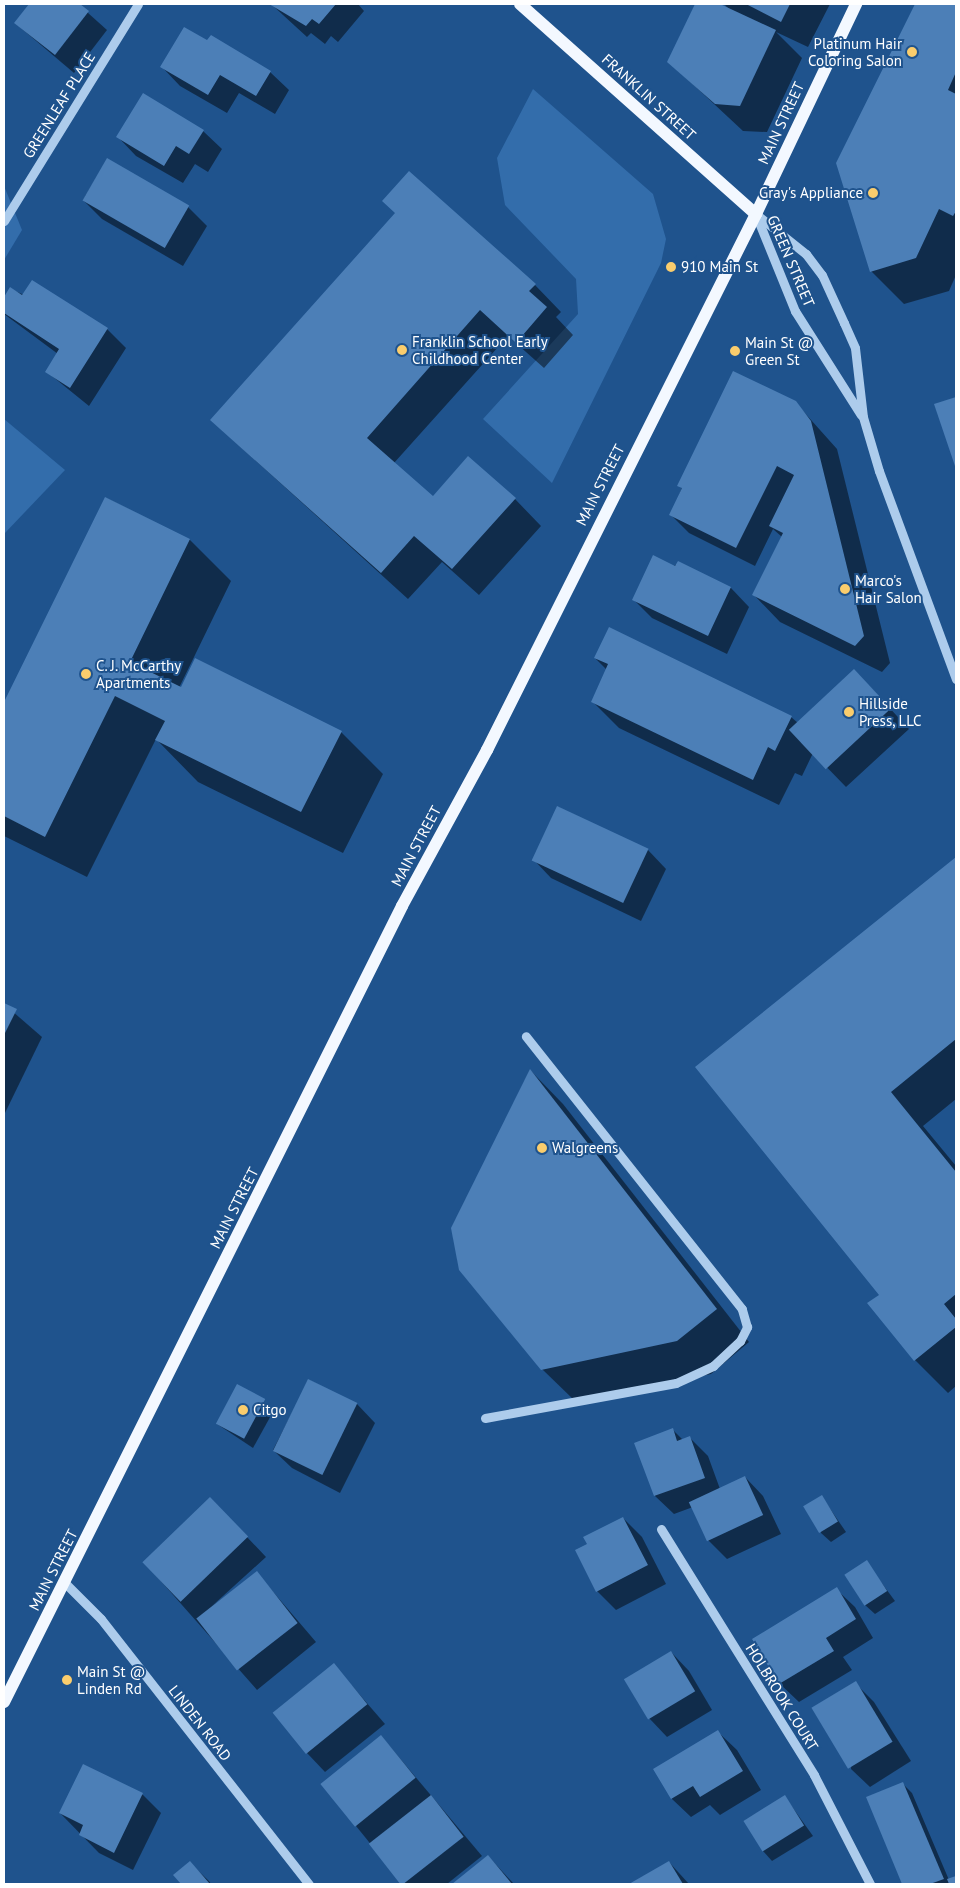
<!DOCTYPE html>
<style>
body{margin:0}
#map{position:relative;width:960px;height:1888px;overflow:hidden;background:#1f538d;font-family:"PT Sans",sans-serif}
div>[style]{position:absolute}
.green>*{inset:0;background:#336dab}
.shadow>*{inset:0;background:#0007}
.building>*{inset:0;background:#4c7fb7;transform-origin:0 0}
.minor>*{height:9px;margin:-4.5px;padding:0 4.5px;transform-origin:4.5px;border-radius:4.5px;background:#adccec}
.major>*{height:12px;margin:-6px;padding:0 6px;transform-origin:6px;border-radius:6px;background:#f3f8ff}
.dots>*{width:14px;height:14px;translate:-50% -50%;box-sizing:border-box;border:2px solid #1f538d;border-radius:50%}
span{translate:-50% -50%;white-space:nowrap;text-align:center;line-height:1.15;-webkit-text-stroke:4px #1f538d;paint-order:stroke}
.poi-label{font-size:15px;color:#fff}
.right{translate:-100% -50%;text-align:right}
.left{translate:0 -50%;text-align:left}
.street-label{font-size:15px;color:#fff}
.frame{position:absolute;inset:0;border:5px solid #fff;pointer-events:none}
</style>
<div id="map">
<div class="green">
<i style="clip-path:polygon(533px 89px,653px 194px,666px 239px,661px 263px,552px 483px,483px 419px,578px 314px,576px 279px,505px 205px,497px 158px)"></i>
<i style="clip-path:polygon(4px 186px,22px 230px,4px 260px)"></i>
<i style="clip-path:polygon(4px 419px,65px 470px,4px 534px)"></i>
</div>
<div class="shadow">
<i style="clip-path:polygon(30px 4px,78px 4px,107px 30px,74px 73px,15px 23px)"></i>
<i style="clip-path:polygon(271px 4px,358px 4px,364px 11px,338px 42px,331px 36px,325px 44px,311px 33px,307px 37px)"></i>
<i style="clip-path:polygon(696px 4px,718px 4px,729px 9px,724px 4px,830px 4px,808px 47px,776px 32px,802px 58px,767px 132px,743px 131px,669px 62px)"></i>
<i style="clip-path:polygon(916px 4px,956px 4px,956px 275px,949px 291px,904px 304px,871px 271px,889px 59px)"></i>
<i style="clip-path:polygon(208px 42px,270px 72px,289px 90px,275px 114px,239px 93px,227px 113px,180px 86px,162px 67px)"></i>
<i style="clip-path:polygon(203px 131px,222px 149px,208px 172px,195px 164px,183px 183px,136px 156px,118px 137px)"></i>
<i style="clip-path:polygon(107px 160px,188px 207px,207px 226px,183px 266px,102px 219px,83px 200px)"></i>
<i style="clip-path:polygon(535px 285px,561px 312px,556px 317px,573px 335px,544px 368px,508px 336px,394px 463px,433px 498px,515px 499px,541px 526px,479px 595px,442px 562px,408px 599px,211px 420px)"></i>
<i style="clip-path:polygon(10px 289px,107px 329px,126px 348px,89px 406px,47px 372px,58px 354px,4px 314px,4px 299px)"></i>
<i style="clip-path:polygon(956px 398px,956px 466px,936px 405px)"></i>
<i style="clip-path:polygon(795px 402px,837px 449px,890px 663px,882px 672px,780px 622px,754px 595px,782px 537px,773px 529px,755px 566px,689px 533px,671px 515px,705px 431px)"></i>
<i style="clip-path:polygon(106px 498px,190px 540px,231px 581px,177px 692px,341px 732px,383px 774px,343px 853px,198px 782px,156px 739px,87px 877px,4px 836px,4px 705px)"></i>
<i style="clip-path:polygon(678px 563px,731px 588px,749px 607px,727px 654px,652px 618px,633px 599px)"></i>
<i style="clip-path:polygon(595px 658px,791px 717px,798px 723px,873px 690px,909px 729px,846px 787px,813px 753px,802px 776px,795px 773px,779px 805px,619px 728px,592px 701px,607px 670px)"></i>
<i style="clip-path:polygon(558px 807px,648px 850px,666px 869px,641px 921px,551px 878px,533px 859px)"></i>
<i style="clip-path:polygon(956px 858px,956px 1099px,923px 1126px,956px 1166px,956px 1386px,948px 1393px,915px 1360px,880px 1295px,697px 1067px)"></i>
<i style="clip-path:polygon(4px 1004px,42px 1037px,4px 1115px)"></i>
<i style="clip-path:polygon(531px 1071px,563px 1104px,749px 1342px,711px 1374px,576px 1402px,542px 1369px)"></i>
<i style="clip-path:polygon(309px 1380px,357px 1404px,375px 1423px,340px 1493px,292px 1468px,273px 1450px)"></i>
<i style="clip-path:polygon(238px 1386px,274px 1410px,253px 1448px,217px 1424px)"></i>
<i style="clip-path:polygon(673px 1430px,683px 1440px,690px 1438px,708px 1456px,720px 1489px,745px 1477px,763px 1496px,781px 1534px,727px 1559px,708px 1540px,693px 1507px,674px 1514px,655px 1496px)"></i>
<i style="clip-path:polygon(822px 1497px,846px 1532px,831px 1542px,821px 1533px)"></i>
<i style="clip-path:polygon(229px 1518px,266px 1557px,212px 1606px,257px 1573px,316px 1642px,257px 1690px,144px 1562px)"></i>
<i style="clip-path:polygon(623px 1518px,642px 1537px,666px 1584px,616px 1610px,597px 1591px,589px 1544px)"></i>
<i style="clip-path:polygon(866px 1562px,895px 1601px,875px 1614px,865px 1605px)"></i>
<i style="clip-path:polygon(836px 1589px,855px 1607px,873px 1638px,843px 1657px,852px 1670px,799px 1702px,780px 1684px,753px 1640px)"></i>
<i style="clip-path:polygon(671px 1652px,689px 1671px,712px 1710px,667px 1737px,649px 1718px)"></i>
<i style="clip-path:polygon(334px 1665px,385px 1724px,325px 1772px,307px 1753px)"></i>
<i style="clip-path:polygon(855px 1683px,874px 1702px,911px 1761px,870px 1787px,851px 1769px)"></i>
<i style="clip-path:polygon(718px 1732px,737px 1750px,761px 1790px,720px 1815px,710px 1805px,691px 1817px,672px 1799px,655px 1770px)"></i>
<i style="clip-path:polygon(381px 1736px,482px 1856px,447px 1884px,403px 1884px,356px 1826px)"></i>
<i style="clip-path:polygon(84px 1766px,143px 1795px,161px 1813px,133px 1870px,99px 1853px,60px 1813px)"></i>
<i style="clip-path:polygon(903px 1784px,912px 1793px,949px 1880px,956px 1877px,956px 1884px,904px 1884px,868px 1798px)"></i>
<i style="clip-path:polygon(785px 1797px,813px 1836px,772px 1861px,763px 1851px)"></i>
<i style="clip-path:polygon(488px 1856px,514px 1884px,454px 1884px)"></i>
<i style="clip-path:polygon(669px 1862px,689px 1884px,632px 1884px)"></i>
<i style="clip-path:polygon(190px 1863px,209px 1881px,211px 1884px,182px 1884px,175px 1875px)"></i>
</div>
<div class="building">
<i style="clip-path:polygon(29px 4px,80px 4px,89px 11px,55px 55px,14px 23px)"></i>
<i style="clip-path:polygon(269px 4px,336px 4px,319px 24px,312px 19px,306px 26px)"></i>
<i style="clip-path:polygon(695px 4px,720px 4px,776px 30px,740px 106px,715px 104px,667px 62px)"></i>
<i style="clip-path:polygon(746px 4px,790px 4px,781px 22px)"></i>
<i style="clip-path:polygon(915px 4px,956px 4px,956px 72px,948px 90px,956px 94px,956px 211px,953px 216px,939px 209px,916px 258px,870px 272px,836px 163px)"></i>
<i style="clip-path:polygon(184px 27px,207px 40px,211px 35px,271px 71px,256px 96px,220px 75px,208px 95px,160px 67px)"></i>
<i style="clip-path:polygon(143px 93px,204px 130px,189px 154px,176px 146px,164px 166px,116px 137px)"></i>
<i style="left:107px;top:158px;width:95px;height:49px;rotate:30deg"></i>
<i style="clip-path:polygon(409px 171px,536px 284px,529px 291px,547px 307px,516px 343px,480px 310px,367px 438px,433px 496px,468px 456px,516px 498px,452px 569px,414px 536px,381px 573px,210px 420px,395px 213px,382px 201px)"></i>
<i style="clip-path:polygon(32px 280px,108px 328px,70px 388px,45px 372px,59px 349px,4px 313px,4px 297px,10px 287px,22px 295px)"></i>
<i style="clip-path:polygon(733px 371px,796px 401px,811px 421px,864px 636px,855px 646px,752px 595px,783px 533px,769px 526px,794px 475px,777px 466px,736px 548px,669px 515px,682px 488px,677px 486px)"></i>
<i style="clip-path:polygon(956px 397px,956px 469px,934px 404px)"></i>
<i style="clip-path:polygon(105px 497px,190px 539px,130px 662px,181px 687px,195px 658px,342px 731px,301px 812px,155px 740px,165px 721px,115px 696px,45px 837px,4px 816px,4px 702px)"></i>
<i style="clip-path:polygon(653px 555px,675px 566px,678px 561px,731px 587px,708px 636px,632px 600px)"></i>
<i style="clip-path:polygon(609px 627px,792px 716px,775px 751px,768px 747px,753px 780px,591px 702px,608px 664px,594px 658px)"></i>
<i style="left:854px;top:669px;width:54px;height:89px;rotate:47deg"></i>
<i style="left:557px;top:806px;width:101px;height:60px;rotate:25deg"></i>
<i style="clip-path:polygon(956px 857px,956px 1039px,891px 1092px,956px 1172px,956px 1294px,944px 1304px,956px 1319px,956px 1327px,914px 1361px,867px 1303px,879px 1295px,695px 1067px)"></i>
<i style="clip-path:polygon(4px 1003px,17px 1009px,4px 1035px)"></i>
<i style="clip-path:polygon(530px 1069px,717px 1309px,677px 1341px,541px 1370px,459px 1270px,451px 1228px)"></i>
<i style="left:308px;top:1379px;width:55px;height:80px;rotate:26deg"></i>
<i style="left:237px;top:1384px;width:32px;height:45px;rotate:28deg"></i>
<i style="clip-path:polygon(673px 1428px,677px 1441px,690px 1436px,705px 1478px,654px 1496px,634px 1443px)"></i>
<i style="left:745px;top:1476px;width:43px;height:62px;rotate:65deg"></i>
<i style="left:822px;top:1495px;width:31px;height:22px;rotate:59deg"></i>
<i style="left:210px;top:1497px;width:55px;height:94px;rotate:46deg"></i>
<i style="clip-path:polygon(623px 1517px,648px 1565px,596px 1592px,575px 1550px,587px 1544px,583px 1537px)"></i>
<i style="left:867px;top:1560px;width:37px;height:27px;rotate:57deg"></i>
<i style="left:257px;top:1571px;width:66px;height:77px;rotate:52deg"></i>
<i style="clip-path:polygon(837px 1587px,856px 1619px,826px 1638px,834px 1651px,779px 1684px,752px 1639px)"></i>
<i style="left:671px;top:1651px;width:47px;height:55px;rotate:59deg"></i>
<i style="left:334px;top:1663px;width:53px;height:79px;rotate:51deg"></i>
<i style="left:856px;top:1681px;width:71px;height:52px;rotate:59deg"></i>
<i style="clip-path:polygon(718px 1730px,743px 1771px,700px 1797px,693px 1786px,671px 1799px,653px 1769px)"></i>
<i style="left:381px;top:1735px;width:55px;height:78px;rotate:51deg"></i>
<i style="clip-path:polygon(83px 1764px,143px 1793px,114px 1853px,79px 1835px,83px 1825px,59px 1813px)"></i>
<i style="clip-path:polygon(903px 1782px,944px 1879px,930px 1884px,902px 1884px,866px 1797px)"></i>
<i style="left:431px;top:1795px;width:53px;height:79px;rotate:52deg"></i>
<i style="left:785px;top:1795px;width:36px;height:49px;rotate:58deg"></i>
<i style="clip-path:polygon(488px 1855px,512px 1884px,452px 1884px)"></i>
<i style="clip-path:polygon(190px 1861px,210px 1884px,181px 1884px,173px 1875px)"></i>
<i style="clip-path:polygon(669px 1861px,683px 1884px,629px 1884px)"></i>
<i style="clip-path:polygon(956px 1876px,956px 1884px,949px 1884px,947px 1879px)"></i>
</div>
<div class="minor">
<i style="left:756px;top:214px;width:64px;rotate:38.7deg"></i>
<i style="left:806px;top:254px;width:26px;rotate:53deg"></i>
<i style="left:822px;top:275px;width:53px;rotate:65.4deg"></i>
<i style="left:844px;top:323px;width:27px;rotate:66deg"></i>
<i style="left:855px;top:348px;width:69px;rotate:83.4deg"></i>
<i style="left:863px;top:417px;width:56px;rotate:73.5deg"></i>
<i style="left:879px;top:471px;width:222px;rotate:69.7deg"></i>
<i style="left:756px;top:215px;width:104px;rotate:67.9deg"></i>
<i style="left:795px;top:311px;width:123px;rotate:57.6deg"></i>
<i style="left:4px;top:221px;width:255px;rotate:-58.3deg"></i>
<i style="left:485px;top:1418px;width:194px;rotate:-10.4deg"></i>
<i style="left:676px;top:1383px;width:41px;rotate:-24.7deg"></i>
<i style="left:713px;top:1366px;width:37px;rotate:-43deg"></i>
<i style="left:740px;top:1341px;width:16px;rotate:-63deg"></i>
<i style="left:747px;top:1327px;width:19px;rotate:-106deg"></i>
<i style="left:742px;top:1309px;width:348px;rotate:-128.4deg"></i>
<i style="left:661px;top:1529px;width:290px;rotate:58.1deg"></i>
<i style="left:814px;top:1775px;width:123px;rotate:62.8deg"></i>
<i style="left:64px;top:1582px;width:52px;rotate:45deg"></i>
<i style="left:101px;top:1619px;width:337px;rotate:51.9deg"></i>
</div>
<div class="major">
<i style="left:520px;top:4px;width:316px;rotate:41.7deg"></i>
<i style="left:4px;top:1702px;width:890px;rotate:-63.43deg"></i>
<i style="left:402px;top:906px;width:178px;rotate:-61.4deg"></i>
<i style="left:487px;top:750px;width:600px;rotate:-63.35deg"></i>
<i style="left:756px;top:214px;width:233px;rotate:-64.5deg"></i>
</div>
<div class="dots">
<i style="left:912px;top:52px;background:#facd6d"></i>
<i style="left:873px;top:193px;background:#facd6d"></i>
<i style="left:671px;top:267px;background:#facd6d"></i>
<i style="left:402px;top:350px;background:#facd6d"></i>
<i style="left:735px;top:351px;background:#facd6d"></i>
<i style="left:845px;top:589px;background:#facd6d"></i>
<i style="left:86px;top:674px;background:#facd6d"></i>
<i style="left:849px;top:712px;background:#facd6d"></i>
<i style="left:542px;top:1148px;background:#facd6d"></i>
<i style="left:243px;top:1410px;background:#facd6d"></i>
<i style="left:67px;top:1680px;background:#facd6d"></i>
</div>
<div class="poi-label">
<span class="right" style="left:902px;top:52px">Platinum Hair<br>Coloring Salon</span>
<span class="right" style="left:863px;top:193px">Gray's Appliance</span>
<span class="left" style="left:681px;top:267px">910 Main St</span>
<span class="left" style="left:412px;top:350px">Franklin School Early<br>Childhood Center</span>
<span class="left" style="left:745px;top:351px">Main St @<br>Green St</span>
<span class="left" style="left:855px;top:589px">Marco's<br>Hair Salon</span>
<span class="left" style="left:96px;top:674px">C. J. McCarthy<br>Apartments</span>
<span class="left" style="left:859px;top:712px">Hillside<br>Press, LLC</span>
<span class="left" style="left:552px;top:1148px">Walgreens</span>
<span class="left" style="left:253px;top:1410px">Citgo</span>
<span class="left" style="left:77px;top:1680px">Main St @<br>Linden Rd</span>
</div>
<div class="street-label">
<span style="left:649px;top:97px;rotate:42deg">FRANKLIN STREET</span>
<span style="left:59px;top:105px;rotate:-58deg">GREENLEAF PLACE</span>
<span style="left:781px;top:123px;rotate:-65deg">MAIN STREET</span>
<span style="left:791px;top:261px;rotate:67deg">GREEN STREET</span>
<span style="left:600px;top:485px;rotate:-63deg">MAIN STREET</span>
<span style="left:416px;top:846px;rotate:-62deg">MAIN STREET</span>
<span style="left:234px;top:1208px;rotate:-63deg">MAIN STREET</span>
<span style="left:53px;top:1570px;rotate:-63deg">MAIN STREET</span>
<span style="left:782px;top:1697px;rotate:58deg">HOLBROOK COURT</span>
<span style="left:200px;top:1723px;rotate:52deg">LINDEN ROAD</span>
</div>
<div class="frame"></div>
</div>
